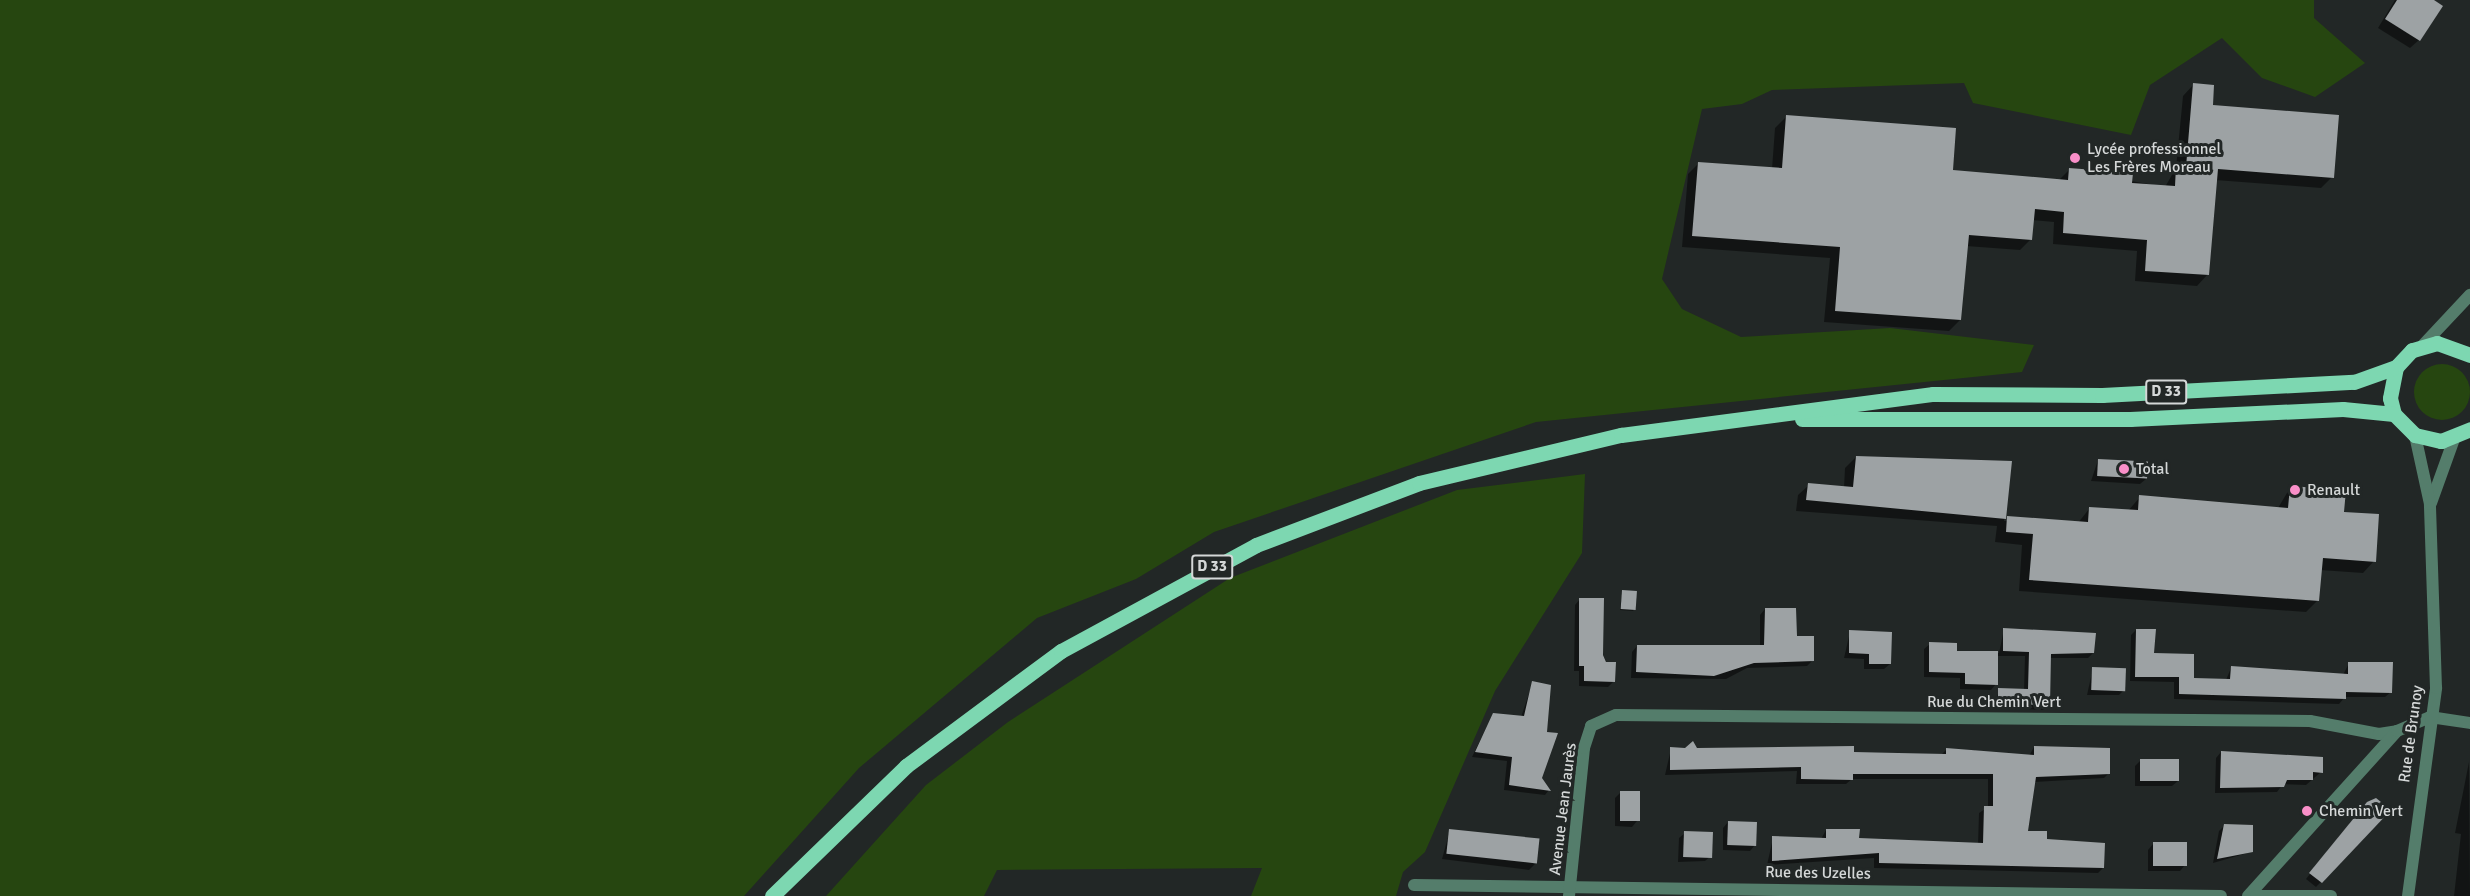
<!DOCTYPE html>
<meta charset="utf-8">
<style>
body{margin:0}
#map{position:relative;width:2470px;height:896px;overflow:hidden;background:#222726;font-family:Signika,sans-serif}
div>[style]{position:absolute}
.green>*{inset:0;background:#264610}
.round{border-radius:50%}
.shadow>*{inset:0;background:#0007}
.building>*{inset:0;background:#9da2a4;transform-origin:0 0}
.minor>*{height:12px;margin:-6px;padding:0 6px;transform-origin:6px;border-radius:6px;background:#547d6b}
.tertiary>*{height:12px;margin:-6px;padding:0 6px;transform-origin:6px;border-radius:6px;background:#547d6b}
.primary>*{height:15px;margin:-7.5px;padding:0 7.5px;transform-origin:7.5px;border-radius:7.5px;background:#7dd7b1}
.dots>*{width:16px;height:16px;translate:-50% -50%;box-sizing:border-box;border:3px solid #222726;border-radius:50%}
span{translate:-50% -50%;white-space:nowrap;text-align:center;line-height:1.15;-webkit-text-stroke:6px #222726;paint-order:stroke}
.shield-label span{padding:2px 4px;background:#222726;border:2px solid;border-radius:4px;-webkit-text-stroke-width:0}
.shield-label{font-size:15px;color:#d4d7d7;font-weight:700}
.poi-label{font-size:16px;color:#d4d7d7}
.left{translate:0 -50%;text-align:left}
.street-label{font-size:16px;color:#d4d7d7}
</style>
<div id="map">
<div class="green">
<i style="clip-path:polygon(0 0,2314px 0,2314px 18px,2365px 63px,2315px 97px,2262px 78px,2222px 38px,2150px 85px,2131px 135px,1973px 103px,1964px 83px,1772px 90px,1742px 104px,1702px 109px,1662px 279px,1682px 309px,1741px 337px,1890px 328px,2034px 345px,2022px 372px,1536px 422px,1214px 532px,1136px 579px,1037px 618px,859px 768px,744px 896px,0 896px)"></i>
<i class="round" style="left:2414px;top:364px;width:56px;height:56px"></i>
<i style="clip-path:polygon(1585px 474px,1582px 553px,1495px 691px,1425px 852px,1403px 872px,1396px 896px,1251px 896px,1262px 868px,997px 870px,984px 896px,826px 896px,926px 785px,1008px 722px,1230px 578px,1457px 490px)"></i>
</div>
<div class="shadow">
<i style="clip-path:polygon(2395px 0,2431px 0,2419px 40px,2410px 48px,2378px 28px)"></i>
<i style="clip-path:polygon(2194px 84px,2211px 106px,2332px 177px,2321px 188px,2215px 180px,2208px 274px,2197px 286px,2135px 281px,2137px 251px,2053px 244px,2054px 222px,2032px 220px,2031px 239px,2020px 250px,1966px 246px,1960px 320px,1949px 331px,1824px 322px,1830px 258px,1682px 247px,1688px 174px,1699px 163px,1772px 169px,1775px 128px,1786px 117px,1951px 172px,2058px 181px,2069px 170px,2165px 187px,2176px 168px,2183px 96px)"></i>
<i style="clip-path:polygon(1856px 457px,2010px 462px,2004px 521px,2078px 523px,2089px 509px,2128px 511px,2140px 497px,2278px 508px,2290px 488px,2343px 513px,2374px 561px,2363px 573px,2320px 570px,2318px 600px,2306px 612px,2019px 591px,2022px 545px,1995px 542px,1997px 526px,1796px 511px,1798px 495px,1809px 485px,1844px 488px,1845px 468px)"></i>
<i style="clip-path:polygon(2098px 460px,2146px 479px,2140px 484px,2091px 481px)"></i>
<i style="clip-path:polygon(1622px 592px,1635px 608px,1633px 611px,1620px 610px)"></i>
<i style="clip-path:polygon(1580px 599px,1614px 681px,1608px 687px,1579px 686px,1579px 671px,1574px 671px,1575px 605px)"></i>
<i style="clip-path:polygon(1765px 609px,1812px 661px,1807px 666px,1747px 668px,1726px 679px,1631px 678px,1632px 652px,1637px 646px,1760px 647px,1760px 615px)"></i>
<i style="clip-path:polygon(2004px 629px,2093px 653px,2088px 658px,2049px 658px,2049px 705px,2044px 710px,1994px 708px,1999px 690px,2024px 691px,2025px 656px,1997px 656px,1996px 684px,1991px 690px,1960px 689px,1960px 678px,1924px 677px,1924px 649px,1930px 644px,1955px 652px,1999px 653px)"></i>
<i style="clip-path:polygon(2136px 630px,2153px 655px,2192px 680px,2226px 680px,2231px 668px,2343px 675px,2349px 663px,2391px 692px,2385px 697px,2345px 697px,2339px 704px,2174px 699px,2174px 682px,2130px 681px,2131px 635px)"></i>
<i style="clip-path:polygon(1850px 632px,1890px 664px,1884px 669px,1864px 669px,1864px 659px,1844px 658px)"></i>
<i style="clip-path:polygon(2093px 668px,2124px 690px,2119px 695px,2087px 695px)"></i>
<i style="clip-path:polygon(1533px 682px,1545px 733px,1556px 734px,1541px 778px,1549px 790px,1545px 795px,1504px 790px,1507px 761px,1472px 757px,1493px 714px,1521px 717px)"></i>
<i style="clip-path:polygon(2034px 747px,2109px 773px,2104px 778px,2034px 782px,2026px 832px,2103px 868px,2098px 873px,1874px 868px,1874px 858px,1767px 865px,1773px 838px,1821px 839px,1826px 830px,1858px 840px,1978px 844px,1979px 813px,1988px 807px,1988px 779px,1852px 779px,1846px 784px,1796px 784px,1797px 771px,1665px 775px,1671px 749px,1941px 755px,1946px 750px,1975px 750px,1975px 755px,2029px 756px)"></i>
<i style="clip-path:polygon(2221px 752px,2321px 772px,2306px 785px,2283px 784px,2277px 792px,2215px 793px,2216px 758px)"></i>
<i style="clip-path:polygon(2141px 760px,2178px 781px,2172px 786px,2135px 786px,2135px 766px)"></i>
<i style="clip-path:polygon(2469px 762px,2470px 896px,2454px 896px,2461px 834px,2455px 833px)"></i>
<i style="clip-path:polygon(1621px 792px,1637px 821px,1632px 827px,1615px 826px,1615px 798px)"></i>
<i style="clip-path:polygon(2362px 808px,2389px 810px,2316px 887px,2306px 879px)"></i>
<i style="clip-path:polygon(1728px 822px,1755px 845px,1750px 851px,1723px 850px,1723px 828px)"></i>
<i style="clip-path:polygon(2224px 826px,2251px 852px,2213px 863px,2219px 831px)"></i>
<i style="clip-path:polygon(1450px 830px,1535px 864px,1529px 870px,1442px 859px)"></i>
<i style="clip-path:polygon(1685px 833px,1711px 856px,1705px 861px,1678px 862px,1679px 838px)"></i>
<i style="clip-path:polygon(2153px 844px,2185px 865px,2180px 871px,2148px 871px,2148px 850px)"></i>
</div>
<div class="building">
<i style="clip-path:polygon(2397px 0,2434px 0,2443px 6px,2420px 41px,2385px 19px)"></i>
<i style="clip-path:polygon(2193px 83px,2214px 85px,2213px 105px,2339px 115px,2334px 178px,2218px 169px,2209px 275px,2145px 271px,2147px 240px,2063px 233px,2064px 212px,2035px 209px,2032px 240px,1969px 235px,1961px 320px,1835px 311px,1840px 247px,1692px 236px,1698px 162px,1782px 168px,1786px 115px,1956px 128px,1953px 170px,2068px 180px,2069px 168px,2133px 173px,2132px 183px,2175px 186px,2176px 166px,2186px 167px)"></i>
<i style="clip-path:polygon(1856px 456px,2012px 461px,2006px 519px,1806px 500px,1808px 483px,1853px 487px)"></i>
<i style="left:2098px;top:459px;width:50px;height:17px;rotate:3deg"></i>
<i style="clip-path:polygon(2290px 486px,2346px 490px,2344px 512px,2379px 514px,2376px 562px,2323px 558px,2319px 601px,2029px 580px,2033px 534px,2006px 532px,2007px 516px,2088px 522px,2089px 507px,2138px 510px,2139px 495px,2288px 508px)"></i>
<i style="left:1622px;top:590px;width:15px;height:19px;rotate:4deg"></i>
<i style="clip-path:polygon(1579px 598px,1604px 598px,1603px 655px,1606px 662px,1616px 662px,1615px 682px,1584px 681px,1584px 666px,1579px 666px)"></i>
<i style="clip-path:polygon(1765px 608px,1796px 608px,1797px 636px,1814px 636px,1814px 661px,1754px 663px,1714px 676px,1636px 672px,1637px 645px,1764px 645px)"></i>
<i style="clip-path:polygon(2003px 628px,2096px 633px,2094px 653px,2051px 654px,2050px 705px,1998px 704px,1998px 688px,2028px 689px,2029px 652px,2003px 651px)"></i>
<i style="clip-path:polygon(2136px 629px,2156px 629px,2154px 653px,2194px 654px,2194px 678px,2230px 679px,2231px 666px,2348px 674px,2348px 662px,2393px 662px,2392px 693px,2346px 692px,2346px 699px,2179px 694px,2179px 677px,2135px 677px)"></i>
<i style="clip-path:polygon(1849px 630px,1892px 632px,1891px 664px,1869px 664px,1869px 654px,1849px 653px)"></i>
<i style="clip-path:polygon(1929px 642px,1957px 643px,1957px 651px,1998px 651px,1998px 685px,1965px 684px,1965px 673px,1929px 672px)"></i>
<i style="left:2092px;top:667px;width:34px;height:23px;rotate:2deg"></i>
<i style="clip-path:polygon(1532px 681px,1551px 685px,1547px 732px,1558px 733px,1542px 778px,1551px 791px,1509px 785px,1512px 757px,1475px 752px,1493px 713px,1524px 716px)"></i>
<i style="clip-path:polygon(1693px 741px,1697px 748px,1854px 746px,1854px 752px,1898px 753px,1946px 754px,1946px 748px,2034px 755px,2034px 746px,2110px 748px,2110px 774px,2036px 777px,2028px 831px,2047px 831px,2047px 839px,2105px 843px,2104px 868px,1879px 863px,1879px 853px,1772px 861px,1772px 836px,1826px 838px,1826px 829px,1860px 829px,1859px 838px,1983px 843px,1984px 806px,1993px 806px,1993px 774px,1853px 774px,1853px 780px,1801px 779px,1801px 767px,1670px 770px,1670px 747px,1685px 748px)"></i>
<i style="clip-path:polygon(2221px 751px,2323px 757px,2323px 773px,2313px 772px,2313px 780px,2287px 780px,2284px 787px,2220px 788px)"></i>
<i style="left:2140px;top:759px;width:39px;height:22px"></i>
<i style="left:1620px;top:791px;width:20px;height:30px"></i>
<i style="clip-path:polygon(2376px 798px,2391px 810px,2322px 883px,2309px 873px,2367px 802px)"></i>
<i style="left:1728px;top:821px;width:29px;height:24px;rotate:2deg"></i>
<i style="clip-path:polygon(2224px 824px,2253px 825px,2253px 852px,2217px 859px)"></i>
<i style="left:1449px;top:829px;width:91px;height:25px;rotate:6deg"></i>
<i style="left:1684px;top:831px;width:29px;height:26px;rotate:2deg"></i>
<i style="left:2187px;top:842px;width:24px;height:34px;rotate:90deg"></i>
</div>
<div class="minor">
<i style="left:1414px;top:885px;width:807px;rotate:0.78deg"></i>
<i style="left:1569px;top:896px;width:149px;rotate:-84.2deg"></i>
<i style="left:1584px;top:748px;width:23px;rotate:-72deg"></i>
<i style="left:1591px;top:726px;width:27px;rotate:-24deg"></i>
<i style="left:1616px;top:715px;width:694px;rotate:0.5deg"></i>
<i style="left:2310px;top:721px;width:70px;rotate:10.7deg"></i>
<i style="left:2379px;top:734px;width:18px;rotate:-9deg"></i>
<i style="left:2248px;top:896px;width:222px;rotate:-47.9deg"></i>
<i style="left:2397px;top:731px;width:36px;rotate:-23deg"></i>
<i style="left:2430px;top:717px;width:40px;rotate:8.5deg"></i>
<i style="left:2256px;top:896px;width:75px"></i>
</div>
<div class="tertiary">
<i style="left:2423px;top:345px;width:69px;rotate:-46.8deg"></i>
<i style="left:2431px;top:503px;width:68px;rotate:-70.2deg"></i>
<i style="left:2408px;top:896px;width:210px;rotate:-82.3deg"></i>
<i style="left:2436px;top:688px;width:184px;rotate:-91.9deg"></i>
<i style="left:2430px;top:504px;width:71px;rotate:-102.3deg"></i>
</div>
<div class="primary">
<i style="left:2470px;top:355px;width:35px;rotate:-160deg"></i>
<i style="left:2437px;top:343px;width:26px;rotate:164deg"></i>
<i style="left:2412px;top:350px;width:23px;rotate:133deg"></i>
<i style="left:2396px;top:367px;width:32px;rotate:101deg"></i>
<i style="left:2390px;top:398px;width:16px;rotate:76deg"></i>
<i style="left:2394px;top:414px;width:30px;rotate:45deg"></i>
<i style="left:2415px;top:435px;width:27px;rotate:13deg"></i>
<i style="left:2441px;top:441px;width:31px;rotate:-22deg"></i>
<i style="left:1802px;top:419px;width:328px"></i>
<i style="left:2130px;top:419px;width:213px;rotate:-2.7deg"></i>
<i style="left:2343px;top:409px;width:51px;rotate:5.6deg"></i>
<i style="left:772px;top:896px;width:187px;rotate:-44.1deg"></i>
<i style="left:906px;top:766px;width:193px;rotate:-36.6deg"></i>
<i style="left:1061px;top:651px;width:222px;rotate:-28.5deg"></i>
<i style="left:1256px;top:545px;width:174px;rotate:-20.8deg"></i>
<i style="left:1419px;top:483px;width:208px;rotate:-13.4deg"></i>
<i style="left:1621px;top:435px;width:315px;rotate:-7.5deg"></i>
<i style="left:1933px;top:394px;width:169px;rotate:0.3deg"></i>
<i style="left:2102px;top:395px;width:252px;rotate:-3deg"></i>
<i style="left:2354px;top:382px;width:45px;rotate:-19.7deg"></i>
</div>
<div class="dots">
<i style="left:2075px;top:158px;background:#f98fc8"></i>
<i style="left:2124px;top:469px;background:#f98fc8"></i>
<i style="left:2295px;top:490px;background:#f98fc8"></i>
<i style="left:2307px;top:811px;background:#f98fc8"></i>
</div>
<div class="shield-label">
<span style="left:2166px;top:392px">D 33</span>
<span style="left:1212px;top:567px">D 33</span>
</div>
<div class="poi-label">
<span class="left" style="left:2087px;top:158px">Lycée professionnel<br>Les Frères Moreau</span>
<span class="left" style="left:2136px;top:469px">Total</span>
<span class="left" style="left:2307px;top:490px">Renault</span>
<span class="left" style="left:2319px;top:811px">Chemin Vert</span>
</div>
<div class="street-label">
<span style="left:1994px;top:702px">Rue du Chemin Vert</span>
<span style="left:2411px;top:734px;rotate:-82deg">Rue de Brunoy</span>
<span style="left:1563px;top:809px;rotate:-83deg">Avenue Jean Jaurès</span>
<span style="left:1818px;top:873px;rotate:1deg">Rue des Uzelles</span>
</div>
</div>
